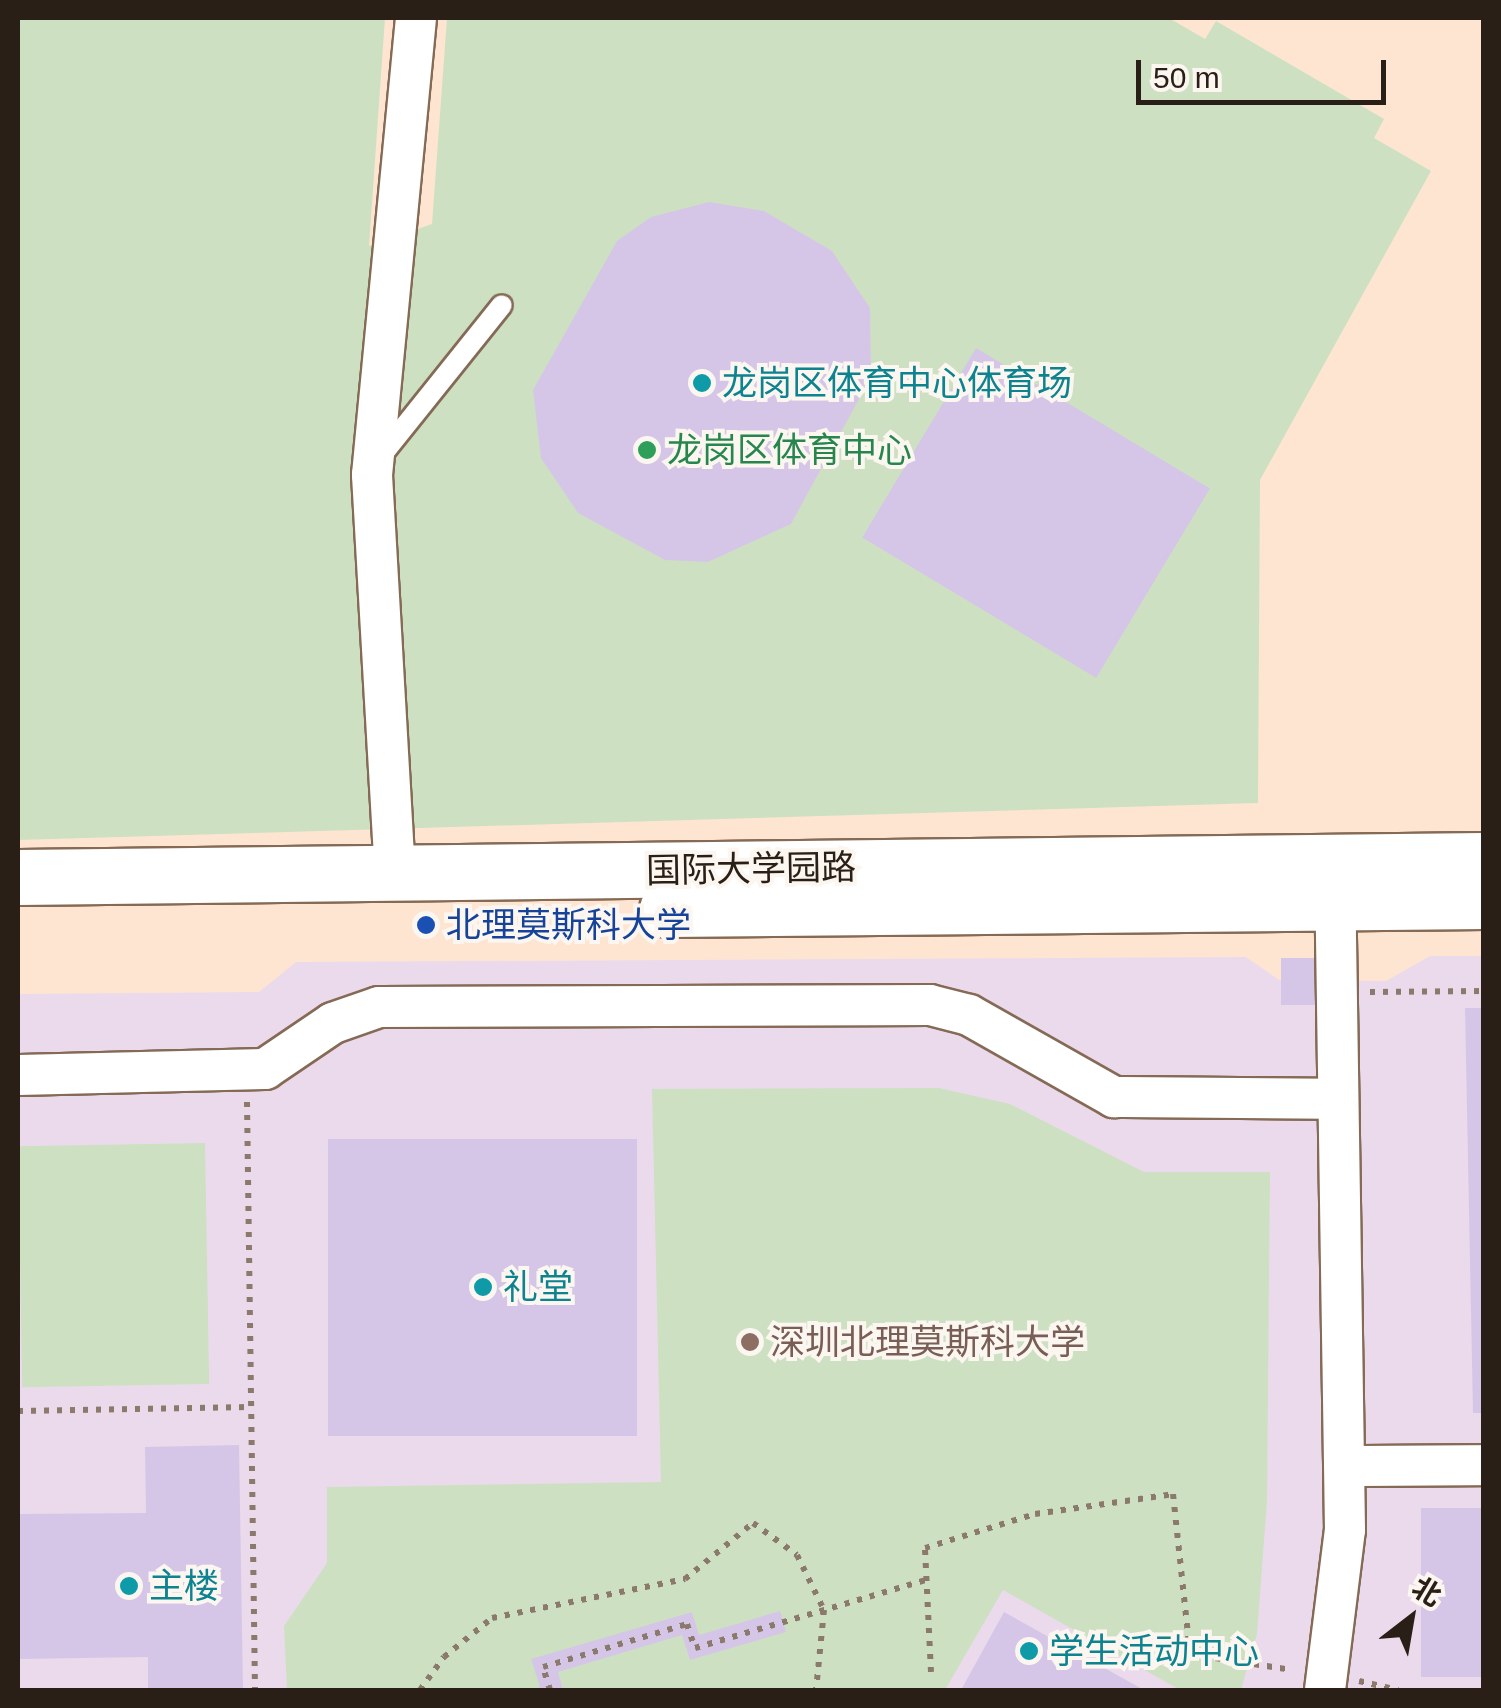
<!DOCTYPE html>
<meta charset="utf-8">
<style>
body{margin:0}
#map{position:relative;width:1501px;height:1708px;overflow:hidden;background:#fee5d2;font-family:Arial,"Noto Sans SC",sans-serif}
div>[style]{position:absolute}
.education>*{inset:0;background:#ebdaec}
.green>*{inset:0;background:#cde1c2;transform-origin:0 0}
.building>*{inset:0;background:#d5c6e7;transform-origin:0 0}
.path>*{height:6px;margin-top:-3px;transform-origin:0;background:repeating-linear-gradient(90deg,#8b796c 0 5px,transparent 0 13px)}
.roads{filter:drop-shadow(2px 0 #856a55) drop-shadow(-2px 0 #856a55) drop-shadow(0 2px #856a55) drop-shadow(0 -2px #856a55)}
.lane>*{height:20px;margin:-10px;padding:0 10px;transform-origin:10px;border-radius:10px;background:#fff}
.street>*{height:40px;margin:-20px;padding:0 20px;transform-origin:20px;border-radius:20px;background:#fff}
.secondary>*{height:55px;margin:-27.5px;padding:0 27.5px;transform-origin:27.5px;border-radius:27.5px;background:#fff}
.dots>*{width:28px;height:28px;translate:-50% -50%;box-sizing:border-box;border:5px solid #fcf6f1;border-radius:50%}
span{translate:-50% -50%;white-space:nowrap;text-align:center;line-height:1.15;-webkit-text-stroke:8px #fcf6f1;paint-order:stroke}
.culture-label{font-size:35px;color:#0d838f}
.left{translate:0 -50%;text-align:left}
.leisure-label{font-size:35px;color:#27864d}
.street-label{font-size:35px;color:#2a1f16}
.transit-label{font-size:35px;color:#164399}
.education-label{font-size:35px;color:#785e54}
.frame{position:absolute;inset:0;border:20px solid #2a1f16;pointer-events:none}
.north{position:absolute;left:1361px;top:1568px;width:100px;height:100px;-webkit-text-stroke:8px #fcf6f1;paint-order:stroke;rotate:31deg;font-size:28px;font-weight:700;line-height:40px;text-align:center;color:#2a1f16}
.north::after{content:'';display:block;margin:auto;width:35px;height:45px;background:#2a1f16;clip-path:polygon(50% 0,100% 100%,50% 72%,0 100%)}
.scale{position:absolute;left:1136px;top:60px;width:250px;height:45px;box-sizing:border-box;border:5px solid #2a1f16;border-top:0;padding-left:12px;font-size:30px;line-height:35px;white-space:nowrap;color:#2a1f16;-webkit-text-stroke:8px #fcf6f1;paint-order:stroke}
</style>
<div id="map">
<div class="education">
<i style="clip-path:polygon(1430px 956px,1483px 956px,1483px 1690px,18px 1690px,18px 994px,259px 992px,296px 962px,1246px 957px,1279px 980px,1386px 981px)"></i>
</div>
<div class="green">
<i style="clip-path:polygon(18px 18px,385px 18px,369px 246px,432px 224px,447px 18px,1169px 18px,1205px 39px,1216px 21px,1384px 119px,1374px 138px,1431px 171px,1260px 480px,1258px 803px,18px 840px)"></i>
<i style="clip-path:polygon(939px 1088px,1010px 1104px,1144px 1172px,1270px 1172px,1267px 1501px,1257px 1634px,1241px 1690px,1180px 1690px,1003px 1590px,945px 1690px,287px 1690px,284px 1626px,327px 1563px,327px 1487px,661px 1482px,652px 1089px)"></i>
<i style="left:205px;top:1143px;width:241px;height:187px;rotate:89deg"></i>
</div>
<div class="building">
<i style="clip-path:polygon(709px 202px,764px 211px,832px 251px,870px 308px,871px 377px,791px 524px,708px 562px,665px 560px,578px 513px,541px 458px,533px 390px,617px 241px,651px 217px)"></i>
<i style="left:976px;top:348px;width:273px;height:221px;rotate:31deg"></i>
<i style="left:1281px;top:958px;width:34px;height:47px"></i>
<i style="clip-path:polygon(1465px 1008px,1484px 1008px,1484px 1413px,1473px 1413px)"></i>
<i style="left:328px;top:1139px;width:309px;height:297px"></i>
<i style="clip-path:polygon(239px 1445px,243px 1690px,148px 1690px,148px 1657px,18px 1659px,18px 1514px,146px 1513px,145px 1447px)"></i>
<i style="left:1421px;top:1508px;width:63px;height:169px"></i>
<i style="clip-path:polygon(780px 1611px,786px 1632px,690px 1660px,682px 1635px,558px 1672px,563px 1690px,531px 1690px,540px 1687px,531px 1659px,692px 1612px,699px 1635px)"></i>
<i style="clip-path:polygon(1004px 1612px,1144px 1690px,961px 1690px)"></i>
</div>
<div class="path">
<i style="left:1370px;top:992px;width:114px;rotate:-0.5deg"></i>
<i style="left:247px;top:1102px;width:588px;rotate:89.22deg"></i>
<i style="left:18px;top:1411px;width:233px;rotate:-1deg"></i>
<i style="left:931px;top:1672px;width:124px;rotate:-92.8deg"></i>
<i style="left:925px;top:1548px;width:115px;rotate:-17.2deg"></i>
<i style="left:1035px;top:1514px;width:139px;rotate:-8.2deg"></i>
<i style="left:1173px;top:1494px;width:161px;rotate:83.9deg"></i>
<i style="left:1190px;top:1654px;width:103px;rotate:8.9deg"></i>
<i style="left:1359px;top:1681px;width:40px;rotate:13deg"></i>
<i style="left:420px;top:1690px;width:41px;rotate:-54deg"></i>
<i style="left:444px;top:1657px;width:62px;rotate:-39.1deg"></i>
<i style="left:492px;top:1618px;width:197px;rotate:-11.4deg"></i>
<i style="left:685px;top:1579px;width:88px;rotate:-39.5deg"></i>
<i style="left:753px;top:1523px;width:54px;rotate:36deg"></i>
<i style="left:797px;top:1555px;width:61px;rotate:63.9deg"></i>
<i style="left:824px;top:1610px;width:80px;rotate:95.7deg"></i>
<i style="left:550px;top:1690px;width:24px;rotate:-107deg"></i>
<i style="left:543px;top:1667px;width:150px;rotate:-16.6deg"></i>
<i style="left:687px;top:1624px;width:25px;rotate:72deg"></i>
<i style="left:695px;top:1648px;width:241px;rotate:-16.4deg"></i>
</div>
<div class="roads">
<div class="lane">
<i style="left:381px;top:456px;width:193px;rotate:-51.3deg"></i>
</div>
<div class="street">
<i style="left:395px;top:874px;width:400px;rotate:-93.3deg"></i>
<i style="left:372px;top:475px;width:459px;rotate:-84.5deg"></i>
<i style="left:18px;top:1075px;width:247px;rotate:-1.4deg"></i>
<i style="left:265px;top:1069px;width:82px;rotate:-34.1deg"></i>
<i style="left:333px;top:1023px;width:49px;rotate:-19.2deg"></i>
<i style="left:379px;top:1007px;width:551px;rotate:-0.21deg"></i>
<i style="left:930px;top:1005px;width:40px;rotate:14.4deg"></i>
<i style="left:969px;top:1015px;width:167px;rotate:29.5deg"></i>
<i style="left:1114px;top:1097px;width:223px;rotate:0.5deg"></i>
<i style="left:1345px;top:1466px;width:139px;rotate:-0.4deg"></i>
<i style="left:1325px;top:1690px;width:161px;rotate:-82.9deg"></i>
<i style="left:1345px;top:1530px;width:655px;rotate:-90.87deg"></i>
</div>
<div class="secondary">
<i style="left:18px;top:877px;width:1466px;rotate:-0.66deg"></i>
<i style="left:667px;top:909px;width:817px;rotate:-0.56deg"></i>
</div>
</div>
<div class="dots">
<i style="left:702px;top:383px;background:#0f9aa8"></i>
<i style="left:647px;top:450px;background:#2e9e5b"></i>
<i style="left:426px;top:925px;background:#1a4fb4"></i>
<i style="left:483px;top:1287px;background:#0f9aa8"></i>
<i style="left:750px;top:1342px;background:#8d6e63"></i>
<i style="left:129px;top:1586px;background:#0f9aa8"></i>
<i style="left:1029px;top:1651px;background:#0f9aa8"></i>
</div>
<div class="culture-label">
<span class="left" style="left:722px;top:383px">龙岗区体育中心体育场</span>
<span class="left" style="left:503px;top:1287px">礼堂</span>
<span class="left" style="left:149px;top:1586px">主楼</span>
<span class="left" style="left:1049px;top:1651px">学生活动中心</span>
</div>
<div class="leisure-label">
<span class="left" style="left:667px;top:450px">龙岗区体育中心</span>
</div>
<div class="street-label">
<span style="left:751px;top:869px;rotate:-1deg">国际大学园路</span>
</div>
<div class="transit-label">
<span class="left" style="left:446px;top:925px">北理莫斯科大学</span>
</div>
<div class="education-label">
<span class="left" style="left:770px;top:1342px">深圳北理莫斯科大学</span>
</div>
<div class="frame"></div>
<div class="north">北</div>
<div class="scale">50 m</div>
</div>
